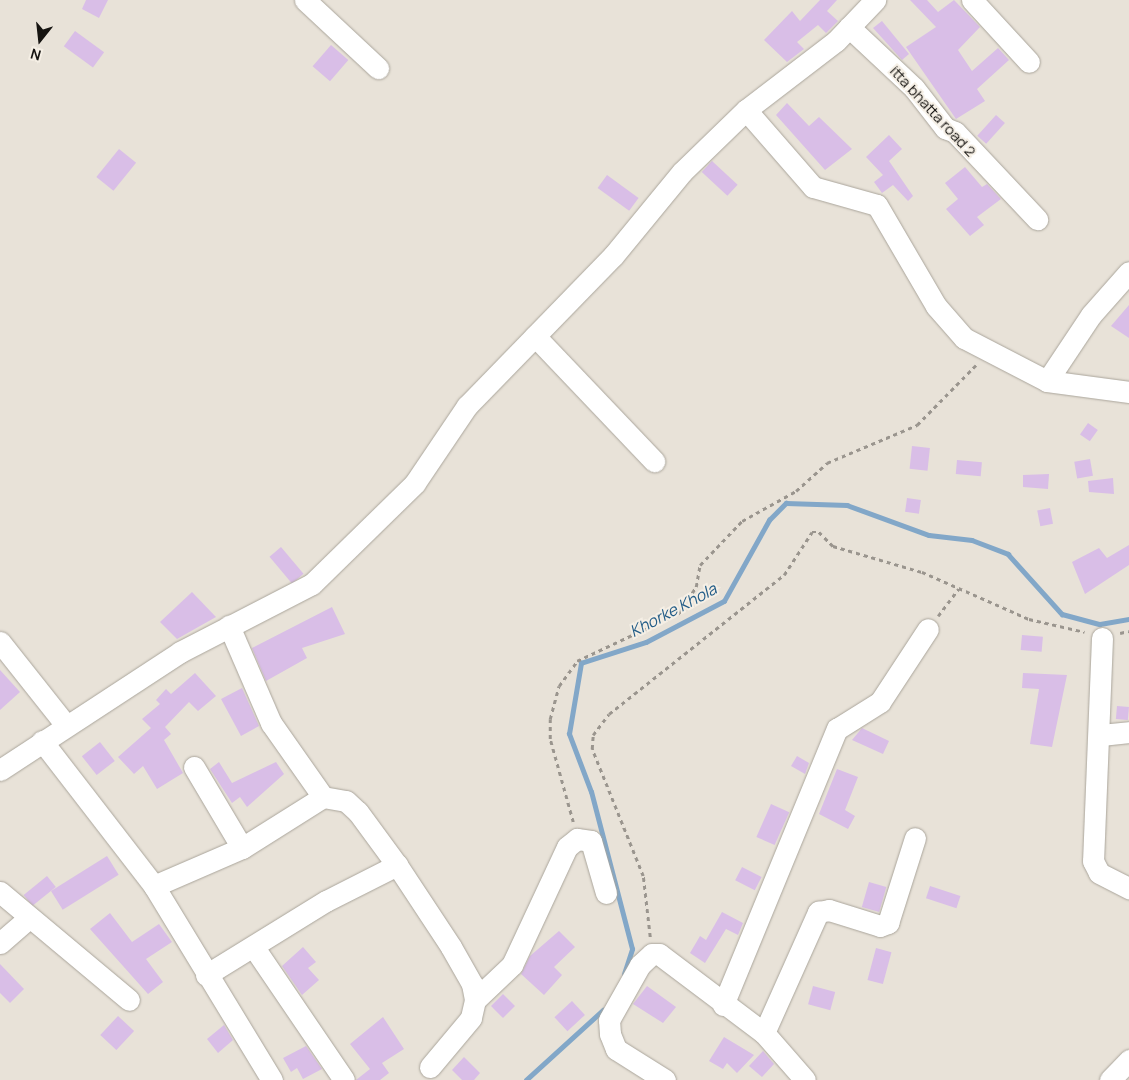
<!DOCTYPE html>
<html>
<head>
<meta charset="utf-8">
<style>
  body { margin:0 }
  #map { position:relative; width:1129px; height:1080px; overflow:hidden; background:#e8e2d8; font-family:Manrope,sans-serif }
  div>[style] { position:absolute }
  .stream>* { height:4.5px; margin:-2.25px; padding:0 2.25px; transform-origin:2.25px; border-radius:2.25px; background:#82a7c8 }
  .building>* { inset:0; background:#d9bee7; transform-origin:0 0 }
  .path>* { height:2.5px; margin-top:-1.25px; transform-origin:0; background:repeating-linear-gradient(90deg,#9a958e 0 4px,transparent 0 8px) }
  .roads { filter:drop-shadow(0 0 1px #aaa59b) drop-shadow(0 0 1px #aaa59b) }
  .minor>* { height:21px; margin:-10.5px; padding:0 10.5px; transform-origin:10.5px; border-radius:10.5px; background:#fff }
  span { translate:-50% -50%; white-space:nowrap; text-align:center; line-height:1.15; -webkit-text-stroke:4px #f5efe5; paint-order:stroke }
  .street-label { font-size:15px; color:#161411 }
  .water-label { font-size:16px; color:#225c87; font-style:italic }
  .north { position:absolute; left:15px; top:15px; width:50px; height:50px; -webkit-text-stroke:4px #f5efe5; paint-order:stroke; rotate:196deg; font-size:14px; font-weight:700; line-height:20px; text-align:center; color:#161411 }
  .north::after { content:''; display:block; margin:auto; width:18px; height:22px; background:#161411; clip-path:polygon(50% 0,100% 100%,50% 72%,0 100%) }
</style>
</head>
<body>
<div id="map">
  <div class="stream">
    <div style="left:624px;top:974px;width:26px;rotate:-72deg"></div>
    <div style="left:632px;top:949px;width:162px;rotate:-104.6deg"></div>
    <div style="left:591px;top:792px;width:62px;rotate:-110.8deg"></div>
    <div style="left:569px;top:734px;width:72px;rotate:-80.4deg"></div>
    <div style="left:581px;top:663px;width:68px;rotate:-17.9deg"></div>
    <div style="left:646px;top:642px;width:88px;rotate:-27.7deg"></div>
    <div style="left:724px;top:601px;width:93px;rotate:-60.9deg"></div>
    <div style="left:769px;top:520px;width:24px;rotate:-45deg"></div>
    <div style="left:786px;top:503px;width:61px;rotate:1.9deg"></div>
    <div style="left:847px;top:505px;width:87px;rotate:20.1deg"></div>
    <div style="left:929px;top:535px;width:43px;rotate:6.6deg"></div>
    <div style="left:972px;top:540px;width:39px;rotate:21deg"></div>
    <div style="left:1008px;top:554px;width:81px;rotate:48deg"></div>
    <div style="left:1062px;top:614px;width:39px;rotate:15deg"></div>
    <div style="left:1100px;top:624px;width:29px;rotate:-10deg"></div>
    <div style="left:526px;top:1080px;width:104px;rotate:-42.3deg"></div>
  </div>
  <div class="building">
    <div style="clip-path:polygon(86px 0,108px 0,99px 18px,82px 9px)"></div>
    <div style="clip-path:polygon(820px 0,837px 0,827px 11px,838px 21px,826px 33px,818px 25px,797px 42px,804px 49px,787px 62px,764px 40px,792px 11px,800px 21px)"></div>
    <div style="clip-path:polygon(910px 0,927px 0,938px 12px,954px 0,980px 27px,958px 50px,972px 71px,998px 48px,1009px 60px,977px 89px,985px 101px,956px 119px,906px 47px,936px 27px)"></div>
    <div style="clip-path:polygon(882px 21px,909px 54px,902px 60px,873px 28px)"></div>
    <div style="left:75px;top:31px;width:36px;height:19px;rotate:36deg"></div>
    <div style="left:331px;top:45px;width:23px;height:28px;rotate:41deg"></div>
    <div style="clip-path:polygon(787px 103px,809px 126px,819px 117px,852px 149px,825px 170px,776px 115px)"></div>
    <div style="left:996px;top:115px;width:12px;height:28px;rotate:42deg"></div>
    <div style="clip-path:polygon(889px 135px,902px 149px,889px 161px,913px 196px,908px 201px,893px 185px,882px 193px,874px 182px,883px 175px,866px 157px)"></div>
    <div style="left:119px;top:149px;width:22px;height:36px;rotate:39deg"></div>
    <div style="left:712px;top:161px;width:35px;height:15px;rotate:43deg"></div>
    <div style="clip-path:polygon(965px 167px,982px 187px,987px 184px,1001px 199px,977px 217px,984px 225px,970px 236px,946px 209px,958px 199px,945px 183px)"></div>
    <div style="left:607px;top:175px;width:39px;height:16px;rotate:36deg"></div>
    <div style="clip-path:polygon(1129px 305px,1129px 338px,1111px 326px)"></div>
    <div style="left:1088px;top:423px;width:12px;height:14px;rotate:35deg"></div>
    <div style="left:912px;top:446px;width:18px;height:23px;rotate:6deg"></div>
    <div style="left:1090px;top:459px;width:17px;height:16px;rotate:80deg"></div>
    <div style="left:957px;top:460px;width:25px;height:14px;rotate:5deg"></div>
    <div style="clip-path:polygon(1049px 474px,1048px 489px,1023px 487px,1023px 475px)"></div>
    <div style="clip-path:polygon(1113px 478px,1114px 494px,1089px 492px,1088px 481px)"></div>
    <div style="left:907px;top:498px;width:14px;height:14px;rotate:8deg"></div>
    <div style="left:1050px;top:508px;width:16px;height:13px;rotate:79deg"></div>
    <div style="clip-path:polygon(1129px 545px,1129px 565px,1085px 594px,1072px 562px,1099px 548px,1107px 558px)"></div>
    <div style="left:281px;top:547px;width:35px;height:15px;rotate:50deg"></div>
    <div style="clip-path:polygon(192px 592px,216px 617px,177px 639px,160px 622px)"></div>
    <div style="clip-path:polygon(332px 607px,345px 634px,302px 648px,307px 658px,266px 681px,252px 648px)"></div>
    <div style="left:1022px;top:635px;width:21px;height:15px;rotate:5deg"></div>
    <div style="clip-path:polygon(0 670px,20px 692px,0 710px)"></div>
    <div style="clip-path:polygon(195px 673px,216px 696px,198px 711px,189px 702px,165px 727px,171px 734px,164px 740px,183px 773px,157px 789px,143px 766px,134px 774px,118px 757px,151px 728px,142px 719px,160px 704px,156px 700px,166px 689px,171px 694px)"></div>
    <div style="clip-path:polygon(1023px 673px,1067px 675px,1052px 747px,1030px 744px,1039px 689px,1022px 688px)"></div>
    <div style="clip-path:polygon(242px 688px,259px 726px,241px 736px,221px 699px)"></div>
    <div style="left:1117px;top:706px;width:12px;height:13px;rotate:5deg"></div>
    <div style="clip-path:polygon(862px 728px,889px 741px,883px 754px,852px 740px)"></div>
    <div style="left:100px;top:742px;width:24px;height:23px;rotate:52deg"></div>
    <div style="clip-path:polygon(797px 756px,809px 763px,805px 774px,791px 766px)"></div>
    <div style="clip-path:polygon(219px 762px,232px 783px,276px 762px,284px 774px,247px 807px,240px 797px,232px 803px,210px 769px)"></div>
    <div style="clip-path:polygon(837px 769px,858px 777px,845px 810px,855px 816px,848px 829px,819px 814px)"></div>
    <div style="left:771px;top:804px;width:20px;height:36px;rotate:24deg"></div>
    <div style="left:107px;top:856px;width:22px;height:66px;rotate:58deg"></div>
    <div style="left:742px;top:867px;width:22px;height:15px;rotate:27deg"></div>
    <div style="left:47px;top:876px;width:14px;height:30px;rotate:51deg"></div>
    <div style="left:869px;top:882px;width:18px;height:26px;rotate:16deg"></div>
    <div style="left:930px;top:886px;width:32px;height:13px;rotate:18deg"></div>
    <div style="clip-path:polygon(722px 912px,743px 923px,738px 935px,726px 929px,705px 963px,690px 953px,700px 936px,706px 940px)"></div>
    <div style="clip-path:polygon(110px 913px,132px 942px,159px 924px,172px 942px,146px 959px,163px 982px,148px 994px,90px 929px)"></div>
    <div style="clip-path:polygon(559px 931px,575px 947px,554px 967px,562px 975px,544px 995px,521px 974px,530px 956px)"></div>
    <div style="clip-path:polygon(303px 947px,316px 962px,308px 968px,319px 980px,302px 995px,282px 966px)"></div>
    <div style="left:876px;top:948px;width:16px;height:33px;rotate:15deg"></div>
    <div style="clip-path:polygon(0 964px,24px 989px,10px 1003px,0 993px)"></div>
    <div style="clip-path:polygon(647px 986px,676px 1007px,663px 1023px,633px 1004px)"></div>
    <div style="left:813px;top:986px;width:23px;height:19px;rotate:15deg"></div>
    <div style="left:503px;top:994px;width:17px;height:17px;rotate:45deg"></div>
    <div style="left:572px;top:1001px;width:19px;height:24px;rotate:47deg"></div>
    <div style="left:118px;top:1016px;width:22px;height:26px;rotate:43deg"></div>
    <div style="clip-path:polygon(383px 1017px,404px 1049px,382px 1063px,389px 1073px,380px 1080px,356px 1080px,370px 1069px,350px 1044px)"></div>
    <div style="clip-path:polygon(224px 1025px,233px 1040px,218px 1053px,207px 1039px)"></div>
    <div style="clip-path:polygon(724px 1037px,754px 1055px,737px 1073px,727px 1063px,723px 1069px,709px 1061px)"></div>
    <div style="clip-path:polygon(306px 1046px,322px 1069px,303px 1079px,297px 1068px,291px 1072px,283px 1058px)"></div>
    <div style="clip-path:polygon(763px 1051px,774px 1064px,762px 1077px,749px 1066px)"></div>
    <div style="clip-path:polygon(464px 1057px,480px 1073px,474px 1080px,462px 1080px,452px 1070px)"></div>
  </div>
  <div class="path">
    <div style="left:938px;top:616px;width:34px;rotate:-53deg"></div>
    <div style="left:1120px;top:633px;width:9px;rotate:-13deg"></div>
    <div style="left:573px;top:822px;width:86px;rotate:-105.5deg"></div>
    <div style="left:550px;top:739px;width:20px;rotate:-90deg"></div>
    <div style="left:550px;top:719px;width:34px;rotate:-75deg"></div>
    <div style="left:559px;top:686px;width:31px;rotate:-54deg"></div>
    <div style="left:577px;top:661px;width:113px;rotate:-25.2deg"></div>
    <div style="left:679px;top:613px;width:31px;rotate:-57deg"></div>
    <div style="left:696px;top:587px;width:22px;rotate:-80deg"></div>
    <div style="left:700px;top:565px;width:61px;rotate:-46.3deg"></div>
    <div style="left:742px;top:521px;width:62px;rotate:-29.1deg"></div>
    <div style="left:796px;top:491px;width:42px;rotate:-42.1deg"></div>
    <div style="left:827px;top:463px;width:98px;rotate:-22.9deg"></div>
    <div style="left:917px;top:425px;width:84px;rotate:-45.5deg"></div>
    <div style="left:650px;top:937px;width:61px;rotate:-96.5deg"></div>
    <div style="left:643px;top:876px;width:137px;rotate:-111.9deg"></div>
    <div style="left:592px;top:749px;width:14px;rotate:-86deg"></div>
    <div style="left:593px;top:735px;width:26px;rotate:-53deg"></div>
    <div style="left:609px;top:714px;width:223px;rotate:-38.5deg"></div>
    <div style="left:784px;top:575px;width:51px;rotate:-56.9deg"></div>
    <div style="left:812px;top:532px;width:7px"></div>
    <div style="left:819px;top:532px;width:20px;rotate:45deg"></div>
    <div style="left:833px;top:546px;width:93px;rotate:16.3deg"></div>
    <div style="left:922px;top:572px;width:117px;rotate:23.7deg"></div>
    <div style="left:1029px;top:619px;width:57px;rotate:13.1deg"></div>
  </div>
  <div class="roads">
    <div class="minor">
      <div style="left:305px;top:0;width:100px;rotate:43deg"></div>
      <div style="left:972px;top:0;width:84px;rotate:47.4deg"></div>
      <div style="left:849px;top:27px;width:89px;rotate:43.2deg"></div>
      <div style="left:914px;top:88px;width:51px;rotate:52.2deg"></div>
      <div style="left:945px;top:128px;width:11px;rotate:22deg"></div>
      <div style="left:955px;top:132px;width:120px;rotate:46.7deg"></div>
      <div style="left:746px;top:110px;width:102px;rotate:49deg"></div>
      <div style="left:813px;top:187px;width:66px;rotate:15.7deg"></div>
      <div style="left:877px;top:205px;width:117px;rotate:59.7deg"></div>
      <div style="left:936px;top:306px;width:43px;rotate:48.8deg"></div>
      <div style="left:964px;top:338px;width:93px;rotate:27.4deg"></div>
      <div style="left:1047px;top:381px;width:83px;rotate:7.6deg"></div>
      <div style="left:535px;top:336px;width:173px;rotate:46.4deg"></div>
      <div style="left:1047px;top:381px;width:79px;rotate:-56.3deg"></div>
      <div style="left:1091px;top:315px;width:57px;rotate:-48.5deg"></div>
      <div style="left:1102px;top:638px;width:223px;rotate:92.3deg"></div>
      <div style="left:1093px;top:861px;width:13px;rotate:63deg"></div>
      <div style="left:1099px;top:873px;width:34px;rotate:27deg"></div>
      <div style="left:0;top:642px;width:105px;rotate:51.6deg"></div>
      <div style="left:1101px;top:735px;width:28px;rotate:-6deg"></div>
      <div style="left:42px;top:741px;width:183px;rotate:52.3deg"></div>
      <div style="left:154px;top:886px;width:227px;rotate:58.7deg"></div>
      <div style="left:194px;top:767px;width:94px;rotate:59.3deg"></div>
      <div style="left:0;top:770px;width:215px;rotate:-33.2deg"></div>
      <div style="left:180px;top:652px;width:148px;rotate:-27.3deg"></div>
      <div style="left:312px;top:584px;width:144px;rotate:-44.4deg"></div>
      <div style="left:415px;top:483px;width:93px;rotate:-56deg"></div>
      <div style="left:467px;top:406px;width:209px;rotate:-45.8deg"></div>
      <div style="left:613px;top:256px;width:109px;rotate:-50.6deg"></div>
      <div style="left:682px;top:172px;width:89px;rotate:-44.1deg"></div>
      <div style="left:746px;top:110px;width:113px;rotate:-37.5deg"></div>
      <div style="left:836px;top:41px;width:57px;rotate:-46.4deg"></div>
      <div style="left:323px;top:797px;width:23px;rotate:10deg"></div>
      <div style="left:346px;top:801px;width:16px;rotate:43deg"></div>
      <div style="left:358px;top:812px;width:66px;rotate:53.7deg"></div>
      <div style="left:154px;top:886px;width:96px;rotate:-23.4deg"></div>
      <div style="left:242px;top:848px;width:96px;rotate:-32.2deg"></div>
      <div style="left:323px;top:797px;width:90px;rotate:-125.1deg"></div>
      <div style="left:271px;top:723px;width:106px;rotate:-113.4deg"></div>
      <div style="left:0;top:892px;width:168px;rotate:39.9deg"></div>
      <div style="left:0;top:943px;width:38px;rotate:-41deg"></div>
      <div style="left:255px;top:949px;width:158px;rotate:55.8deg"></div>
      <div style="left:206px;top:975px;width:141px;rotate:-31.7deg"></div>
      <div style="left:326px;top:901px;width:80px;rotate:-26.9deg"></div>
      <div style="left:397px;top:865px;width:98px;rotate:56.6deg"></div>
      <div style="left:451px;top:947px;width:43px;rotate:60.4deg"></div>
      <div style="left:472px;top:984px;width:16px;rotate:79deg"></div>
      <div style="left:475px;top:1000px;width:18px;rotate:103deg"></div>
      <div style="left:471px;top:1018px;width:64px;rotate:129.9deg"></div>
      <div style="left:475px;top:1000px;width:51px;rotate:-43.4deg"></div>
      <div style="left:512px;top:965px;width:130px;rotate:-65deg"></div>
      <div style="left:567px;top:847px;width:13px;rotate:-39deg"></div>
      <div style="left:577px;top:839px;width:14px;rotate:8deg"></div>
      <div style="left:591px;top:841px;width:54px;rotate:73.9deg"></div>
      <div style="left:723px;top:1005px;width:299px;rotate:-67.6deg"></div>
      <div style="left:837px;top:729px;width:51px;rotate:-32.1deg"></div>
      <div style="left:880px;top:702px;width:87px;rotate:-56.7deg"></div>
      <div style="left:764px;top:1033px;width:133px;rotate:-65.9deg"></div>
      <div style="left:818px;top:912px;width:11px;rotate:-10deg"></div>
      <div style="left:829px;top:910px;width:53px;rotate:17.4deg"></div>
      <div style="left:880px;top:926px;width:9px;rotate:-21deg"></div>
      <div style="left:888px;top:923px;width:89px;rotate:-72.4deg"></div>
      <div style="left:665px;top:1080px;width:58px;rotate:-147.7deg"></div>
      <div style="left:616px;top:1049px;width:16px;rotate:-112deg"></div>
      <div style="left:610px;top:1034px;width:14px;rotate:-94deg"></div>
      <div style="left:609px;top:1020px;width:63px;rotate:-60.6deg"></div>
      <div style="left:640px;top:965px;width:16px;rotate:-43deg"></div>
      <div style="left:652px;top:954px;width:7px"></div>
      <div style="left:659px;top:954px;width:131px;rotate:37deg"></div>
      <div style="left:764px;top:1033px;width:62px;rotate:48.9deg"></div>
      <div style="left:1110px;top:1080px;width:28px;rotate:-46deg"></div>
    </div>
  </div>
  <div class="street-label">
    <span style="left:933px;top:111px;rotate:47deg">itta bhatta road 2</span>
  </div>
  <div class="water-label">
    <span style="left:673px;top:610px;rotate:-28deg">Khorke Khola</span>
  </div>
  <div class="north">N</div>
</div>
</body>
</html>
